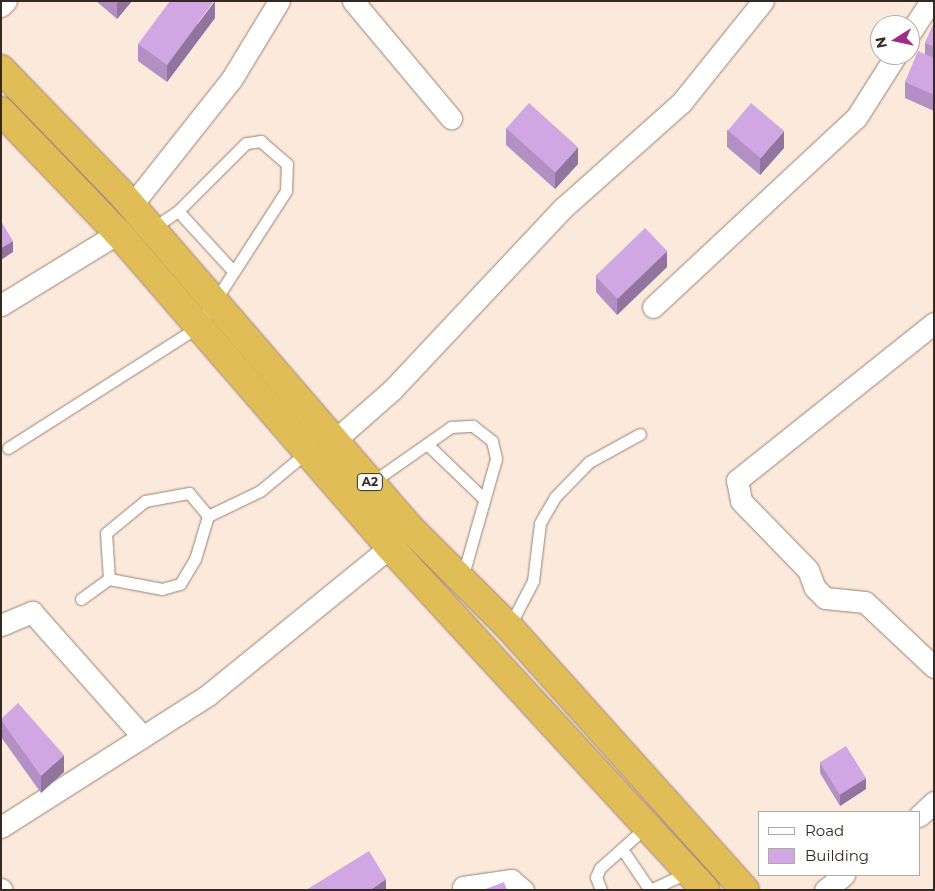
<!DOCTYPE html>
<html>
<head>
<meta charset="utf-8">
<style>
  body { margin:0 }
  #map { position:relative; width:935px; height:891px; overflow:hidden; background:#fbe9dc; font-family:Montserrat,sans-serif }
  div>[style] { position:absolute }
  .roads { filter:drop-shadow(0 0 1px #9b816d) drop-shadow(0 0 1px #9b816d) }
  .lane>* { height:11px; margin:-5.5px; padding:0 5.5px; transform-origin:5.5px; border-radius:5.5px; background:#fff }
  .street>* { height:21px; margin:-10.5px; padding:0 10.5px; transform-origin:10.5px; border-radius:10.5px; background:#fff }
  .highway>* { height:28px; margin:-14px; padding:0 14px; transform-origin:14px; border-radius:14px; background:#e1bd58 }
  .wall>* { inset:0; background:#b390c3 }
  .shaded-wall>* { inset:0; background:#92759f }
  .building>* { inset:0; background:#d0a7e3; transform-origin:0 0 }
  span { translate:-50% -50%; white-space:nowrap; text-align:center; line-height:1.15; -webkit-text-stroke:4.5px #fff; paint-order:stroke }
  .shield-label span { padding:1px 4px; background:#fff; border:1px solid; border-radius:4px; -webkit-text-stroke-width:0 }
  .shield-label { font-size:12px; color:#352a22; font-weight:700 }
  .frame { position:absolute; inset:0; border:2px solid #352a22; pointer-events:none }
  .legend { position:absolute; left:758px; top:811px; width:162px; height:65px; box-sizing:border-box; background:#fff; border:1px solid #aeaaa7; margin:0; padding:6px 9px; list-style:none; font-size:15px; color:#352a22 }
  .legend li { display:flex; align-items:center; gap:10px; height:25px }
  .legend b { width:25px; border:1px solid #aeaaa7 }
  .north { position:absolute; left:870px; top:15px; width:50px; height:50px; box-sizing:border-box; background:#fff; border:1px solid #aeaaa7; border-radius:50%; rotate:260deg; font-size:14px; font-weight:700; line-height:20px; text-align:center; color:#352a22 }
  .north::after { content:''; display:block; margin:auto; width:18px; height:22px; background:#9f2c88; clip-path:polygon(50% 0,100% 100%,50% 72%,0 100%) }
</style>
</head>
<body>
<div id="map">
  <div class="roads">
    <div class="lane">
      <div style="left:178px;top:211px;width:81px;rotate:47.5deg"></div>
      <div style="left:428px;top:445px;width:76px;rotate:43.9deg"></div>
      <div style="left:8px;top:448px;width:225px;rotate:-32.5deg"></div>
      <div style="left:198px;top:327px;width:162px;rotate:-57.1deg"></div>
      <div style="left:286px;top:191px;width:27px;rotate:-88deg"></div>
      <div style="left:287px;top:164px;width:35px;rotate:-139deg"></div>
      <div style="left:261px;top:141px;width:15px;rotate:172deg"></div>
      <div style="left:246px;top:143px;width:96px;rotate:135deg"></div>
      <div style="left:178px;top:211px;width:32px;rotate:146deg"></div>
      <div style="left:371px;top:483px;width:98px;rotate:-35deg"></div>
      <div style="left:451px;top:427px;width:22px;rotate:-3deg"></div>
      <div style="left:473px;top:426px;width:24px;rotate:38deg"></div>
      <div style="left:492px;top:441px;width:18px;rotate:77deg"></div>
      <div style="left:496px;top:459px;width:124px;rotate:105.9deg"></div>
      <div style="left:109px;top:579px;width:46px;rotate:-93.7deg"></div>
      <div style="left:106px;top:533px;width:50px;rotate:-39.4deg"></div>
      <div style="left:145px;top:501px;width:45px;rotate:-10.3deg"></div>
      <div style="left:189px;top:493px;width:30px;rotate:50deg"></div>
      <div style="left:81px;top:599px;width:34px;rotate:-36deg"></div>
      <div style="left:109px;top:579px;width:54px;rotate:10.7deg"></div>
      <div style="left:162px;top:589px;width:19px;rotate:-16deg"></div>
      <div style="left:180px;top:584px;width:29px;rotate:-59deg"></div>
      <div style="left:195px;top:559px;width:45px;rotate:-73.2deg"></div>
      <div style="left:208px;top:516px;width:58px;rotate:-25.7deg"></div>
      <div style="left:260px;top:491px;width:61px;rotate:-39.7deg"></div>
      <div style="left:509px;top:627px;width:52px;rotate:-62.4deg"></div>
      <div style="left:533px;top:581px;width:58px;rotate:-83.1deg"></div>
      <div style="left:540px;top:523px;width:30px;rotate:-60deg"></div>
      <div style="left:555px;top:497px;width:49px;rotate:-45.8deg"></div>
      <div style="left:589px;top:462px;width:58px;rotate:-28.8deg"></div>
      <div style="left:622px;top:849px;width:50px;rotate:55.7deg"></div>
      <div style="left:601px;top:890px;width:14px;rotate:-111deg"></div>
      <div style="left:596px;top:877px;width:10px;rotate:-66deg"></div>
      <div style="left:600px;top:868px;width:63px;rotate:-41.8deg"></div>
      <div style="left:650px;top:890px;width:41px;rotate:-24.7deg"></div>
    </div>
    <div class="street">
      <div style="left:353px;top:1px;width:153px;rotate:50.1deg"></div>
      <div style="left:1px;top:6px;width:7px;rotate:-45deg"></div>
      <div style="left:910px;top:33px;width:38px;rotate:-57deg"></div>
      <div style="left:131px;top:206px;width:161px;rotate:-51.6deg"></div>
      <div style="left:231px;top:80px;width:92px;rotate:-58.7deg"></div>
      <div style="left:1px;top:305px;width:137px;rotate:-31.6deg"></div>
      <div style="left:653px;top:307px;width:277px;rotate:-43deg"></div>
      <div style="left:856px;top:118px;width:75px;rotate:-57.6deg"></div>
      <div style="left:934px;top:323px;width:252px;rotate:141.4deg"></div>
      <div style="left:737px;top:480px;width:21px;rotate:79deg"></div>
      <div style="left:741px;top:501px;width:96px;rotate:45.8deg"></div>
      <div style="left:808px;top:570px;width:19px;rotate:69deg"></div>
      <div style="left:815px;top:588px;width:14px;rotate:45deg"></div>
      <div style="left:825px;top:598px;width:40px;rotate:5.7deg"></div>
      <div style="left:865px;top:602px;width:95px;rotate:43.3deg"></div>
      <div style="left:334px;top:441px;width:79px;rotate:-41.4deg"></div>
      <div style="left:393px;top:389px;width:248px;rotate:-46.8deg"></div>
      <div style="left:563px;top:208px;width:158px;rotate:-41.7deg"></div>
      <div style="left:681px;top:103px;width:131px;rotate:-51.2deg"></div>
      <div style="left:1px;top:625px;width:34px;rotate:-23deg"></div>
      <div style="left:32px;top:612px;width:167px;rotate:48.4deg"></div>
      <div style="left:919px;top:816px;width:21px;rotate:-43deg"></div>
      <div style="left:1px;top:827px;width:246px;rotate:-32.5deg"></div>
      <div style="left:208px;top:695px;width:235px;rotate:-39.1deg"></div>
      <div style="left:463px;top:887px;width:49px;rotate:-8.3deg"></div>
      <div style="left:511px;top:880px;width:16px;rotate:40deg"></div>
      <div style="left:1px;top:889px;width:1px;rotate:45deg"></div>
      <div style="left:825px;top:890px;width:24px;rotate:-38deg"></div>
    </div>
    <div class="highway">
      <div style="left:1px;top:69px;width:170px;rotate:46deg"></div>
      <div style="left:119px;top:191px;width:442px;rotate:49.2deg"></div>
      <div style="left:408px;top:526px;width:143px;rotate:45deg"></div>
      <div style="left:509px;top:627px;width:353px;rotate:48.1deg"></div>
      <div style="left:1px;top:111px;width:169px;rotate:46.2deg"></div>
      <div style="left:118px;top:233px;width:415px;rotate:49.1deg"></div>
      <div style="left:390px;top:547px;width:466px;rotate:47.4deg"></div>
    </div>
  </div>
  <div class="wall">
    <div style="clip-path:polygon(96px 1px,132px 1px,117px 19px)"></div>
    <div style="clip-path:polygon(215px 18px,167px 82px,138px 61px,138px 44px)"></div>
    <div style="clip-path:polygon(934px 23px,934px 111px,905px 98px,905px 82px,925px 54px,925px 43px)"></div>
    <div style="clip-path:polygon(506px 128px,578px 164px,555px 189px,506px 145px)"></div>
    <div style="clip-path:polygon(727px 130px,784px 148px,760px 175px,727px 147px)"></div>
    <div style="clip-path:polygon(667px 267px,617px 315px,596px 292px,596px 276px)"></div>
    <div style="clip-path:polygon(1px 719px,64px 772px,41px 793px,1px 737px)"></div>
    <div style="clip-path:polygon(820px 762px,866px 789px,840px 806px,820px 773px)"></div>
  </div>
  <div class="shaded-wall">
    <div style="clip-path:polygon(118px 1px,132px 1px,117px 19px,117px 3px)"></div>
    <div style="clip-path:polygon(215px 1px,215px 18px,167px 82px,167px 65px)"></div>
    <div style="clip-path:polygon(784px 131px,784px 148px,760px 175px,760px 159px)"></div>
    <div style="clip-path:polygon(578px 147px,578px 164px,555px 189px,555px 173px)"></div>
    <div style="clip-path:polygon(13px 241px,13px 252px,1px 260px,1px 248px)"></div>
    <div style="clip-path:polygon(667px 251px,667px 267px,617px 315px,617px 298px)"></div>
    <div style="clip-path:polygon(64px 755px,64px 772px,41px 793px,41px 776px)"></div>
    <div style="clip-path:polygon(866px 778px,866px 789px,840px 806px,840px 794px)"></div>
    <div style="clip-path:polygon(386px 879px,386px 890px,370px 890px)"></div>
  </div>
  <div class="building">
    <div style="clip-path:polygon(170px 1px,214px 1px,167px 65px,138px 44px)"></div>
    <div style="clip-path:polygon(934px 23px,934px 47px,925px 43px)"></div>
    <div style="clip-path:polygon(918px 51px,934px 58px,934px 95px,905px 82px)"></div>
    <div style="left:529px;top:103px;width:66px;height:34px;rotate:42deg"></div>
    <div style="left:751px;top:103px;width:43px;height:36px;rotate:40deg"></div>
    <div style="clip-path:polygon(1px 221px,13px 241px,1px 248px)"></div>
    <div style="left:645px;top:228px;width:32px;height:69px;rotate:46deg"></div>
    <div style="clip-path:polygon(18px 703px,64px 755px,41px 776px,1px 720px,1px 719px)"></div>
    <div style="left:846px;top:746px;width:38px;height:31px;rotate:58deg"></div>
    <div style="clip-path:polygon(369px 851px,386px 879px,370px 890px,306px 890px)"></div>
    <div style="clip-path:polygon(504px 882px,507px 890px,483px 890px)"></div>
  </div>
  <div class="shield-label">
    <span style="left:370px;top:482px">A2</span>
  </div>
  <div class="frame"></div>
  <ul class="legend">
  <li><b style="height:6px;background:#fff"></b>Road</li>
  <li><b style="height:14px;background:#d0a7e3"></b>Building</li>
  </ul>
  <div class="north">N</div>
</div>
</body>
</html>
